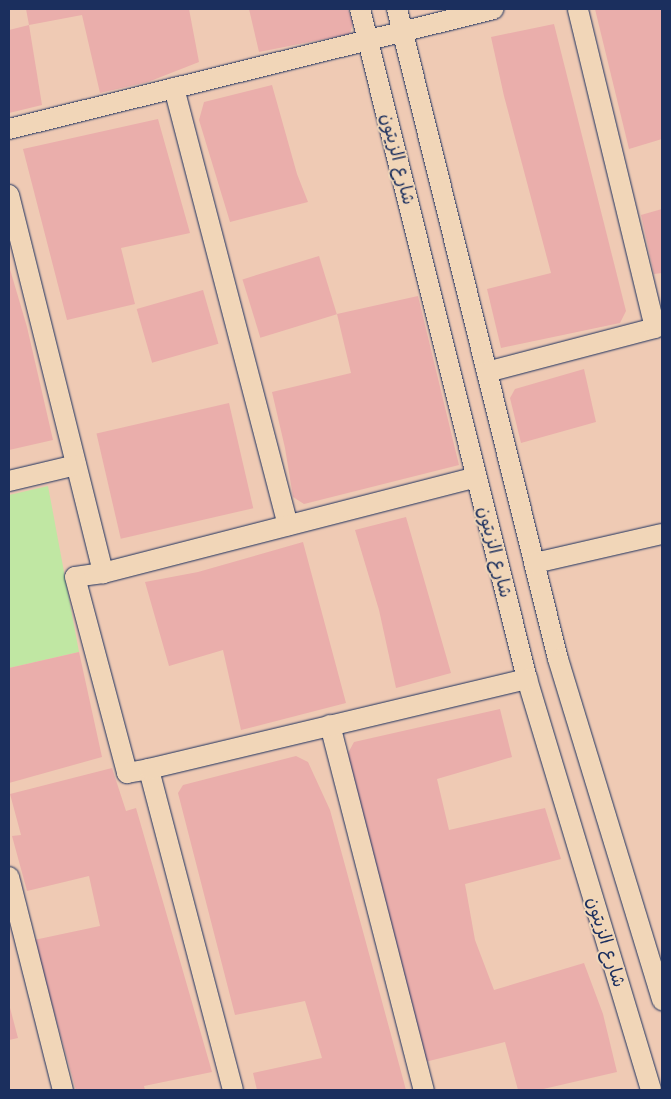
<!DOCTYPE html>
<html>
<head>
<meta charset="utf-8">
<style>
  body { margin:0 }
  #map { position:relative; width:671px; height:1099px; overflow:hidden; background:#efcab4; font-family:"Shantell Sans","Playpen Sans Arabic",sans-serif }
  div>[style] { position:absolute }
  .green>* { inset:0; background:#c0e7a3 }
  .building>* { inset:0; background:#eaaeab; transform-origin:0 0 }
  .roads { filter:drop-shadow(0 0 1px #1b2f5e) drop-shadow(0 0 1px #1b2f5e) }
  .street>* { height:20px; margin:-10px; padding:0 10px; transform-origin:10px; border-radius:10px; background:#f1d6b8 }
  span { translate:-50% -50%; white-space:nowrap; text-align:center; line-height:1.15; -webkit-text-stroke:4px #f1d6b8; paint-order:stroke }
  .street-label { font-size:18px; color:#1b2f5e }
  .frame { position:absolute; inset:0; border:10px solid #1b2f5e; pointer-events:none }
</style>
</head>
<body>
<div id="map">
  <div class="green">
    <div style="clip-path:polygon(48px 486px,79px 652px,9px 668px,9px 495px)"></div>
  </div>
  <div class="building">
    <div style="clip-path:polygon(26px 9px,189px 9px,199px 62px,148px 82px,100px 93px,82px 15px,29px 25px)"></div>
    <div style="clip-path:polygon(249px 9px,348px 9px,353px 23px,350px 34px,259px 52px)"></div>
    <div style="clip-path:polygon(595px 9px,662px 9px,662px 139px,629px 149px)"></div>
    <div style="clip-path:polygon(554px 24px,626px 311px,620px 323px,501px 348px,487px 289px,551px 273px,504px 96px,491px 37px)"></div>
    <div style="clip-path:polygon(29px 25px,42px 105px,9px 113px,9px 30px)"></div>
    <div style="clip-path:polygon(272px 85px,297px 174px,308px 202px,230px 222px,199px 120px,204px 102px)"></div>
    <div style="clip-path:polygon(158px 119px,190px 233px,121px 248px,135px 304px,67px 320px,23px 149px)"></div>
    <div style="clip-path:polygon(662px 209px,662px 273px,654px 274px,641px 215px)"></div>
    <div style="left:319px;top:256px;width:61px;height:80px;rotate:73deg"></div>
    <div style="clip-path:polygon(9px 266px,27px 327px,53px 440px,9px 450px)"></div>
    <div style="left:203px;top:290px;width:56px;height:69px;rotate:74deg"></div>
    <div style="clip-path:polygon(418px 296px,459px 465px,304px 504px,293px 497px,285px 448px,272px 392px,351px 373px,337px 314px)"></div>
    <div style="clip-path:polygon(584px 369px,596px 422px,521px 443px,510px 398px,515px 389px)"></div>
    <div style="left:229px;top:403px;width:108px;height:136px;rotate:77deg"></div>
    <div style="clip-path:polygon(406px 517px,451px 673px,396px 688px,379px 610px,355px 530px)"></div>
    <div style="clip-path:polygon(303px 542px,346px 703px,241px 730px,223px 650px,169px 666px,145px 582px,198px 572px)"></div>
    <div style="clip-path:polygon(79px 652px,102px 757px,9px 783px,9px 668px)"></div>
    <div style="clip-path:polygon(500px 709px,512px 757px,437px 779px,449px 830px,545px 808px,561px 859px,465px 884px,475px 940px,494px 990px,584px 963px,603px 1014px,617px 1072px,539px 1090px,518px 1090px,505px 1042px,421px 1063px,346px 757px,354px 742px)"></div>
    <div style="clip-path:polygon(296px 756px,308px 762px,330px 810px,406px 1090px,257px 1090px,253px 1073px,322px 1058px,305px 1001px,235px 1015px,178px 793px,183px 785px)"></div>
    <div style="clip-path:polygon(112px 768px,126px 811px,136px 808px,212px 1072px,144px 1086px,145px 1090px,76px 1090px,34px 940px,100px 926px,89px 876px,27px 891px,12px 836px,21px 835px,10px 794px)"></div>
    <div style="clip-path:polygon(9px 1004px,18px 1038px,9px 1040px)"></div>
  </div>
  <div class="roads">
    <div class="street">
      <div style="left:360px;top:9px;width:690px;rotate:76deg"></div>
      <div style="left:527px;top:679px;width:429px;rotate:73.2deg"></div>
      <div style="left:397px;top:9px;width:670px;rotate:76.09deg"></div>
      <div style="left:558px;top:659px;width:357px;rotate:73deg"></div>
      <div style="left:174px;top:88px;width:452px;rotate:75.4deg"></div>
      <div style="left:9px;top:129px;width:499px;rotate:-13.9deg"></div>
      <div style="left:9px;top:195px;width:390px;rotate:76deg"></div>
      <div style="left:103px;top:573px;width:385px;rotate:-14.4deg"></div>
      <div style="left:487px;top:372px;width:174px;rotate:-14.7deg"></div>
      <div style="left:655px;top:328px;width:328px;rotate:-103.6deg"></div>
      <div style="left:9px;top:481px;width:69px;rotate:-13.4deg"></div>
      <div style="left:535px;top:563px;width:130px;rotate:-12.9deg"></div>
      <div style="left:103px;top:573px;width:28px;rotate:172deg"></div>
      <div style="left:75px;top:577px;width:203px;rotate:75.1deg"></div>
      <div style="left:127px;top:773px;width:22px;rotate:-10deg"></div>
      <div style="left:330px;top:725px;width:377px;rotate:75.6deg"></div>
      <div style="left:9px;top:877px;width:220px;rotate:75.8deg"></div>
      <div style="left:233px;top:1090px;width:332px;rotate:-104.7deg"></div>
      <div style="left:149px;top:769px;width:389px;rotate:-13.4deg"></div>
    </div>
  </div>
  <div class="street-label">
    <span style="left:398px;top:159px;rotate:76deg">شارع الزيتون</span>
    <span style="left:495px;top:552px;rotate:76deg">شارع الزيتون</span>
    <span style="left:606px;top:942px;rotate:73deg">شارع الزيتون</span>
  </div>
  <div class="frame"></div>
</div>
</body>
</html>
